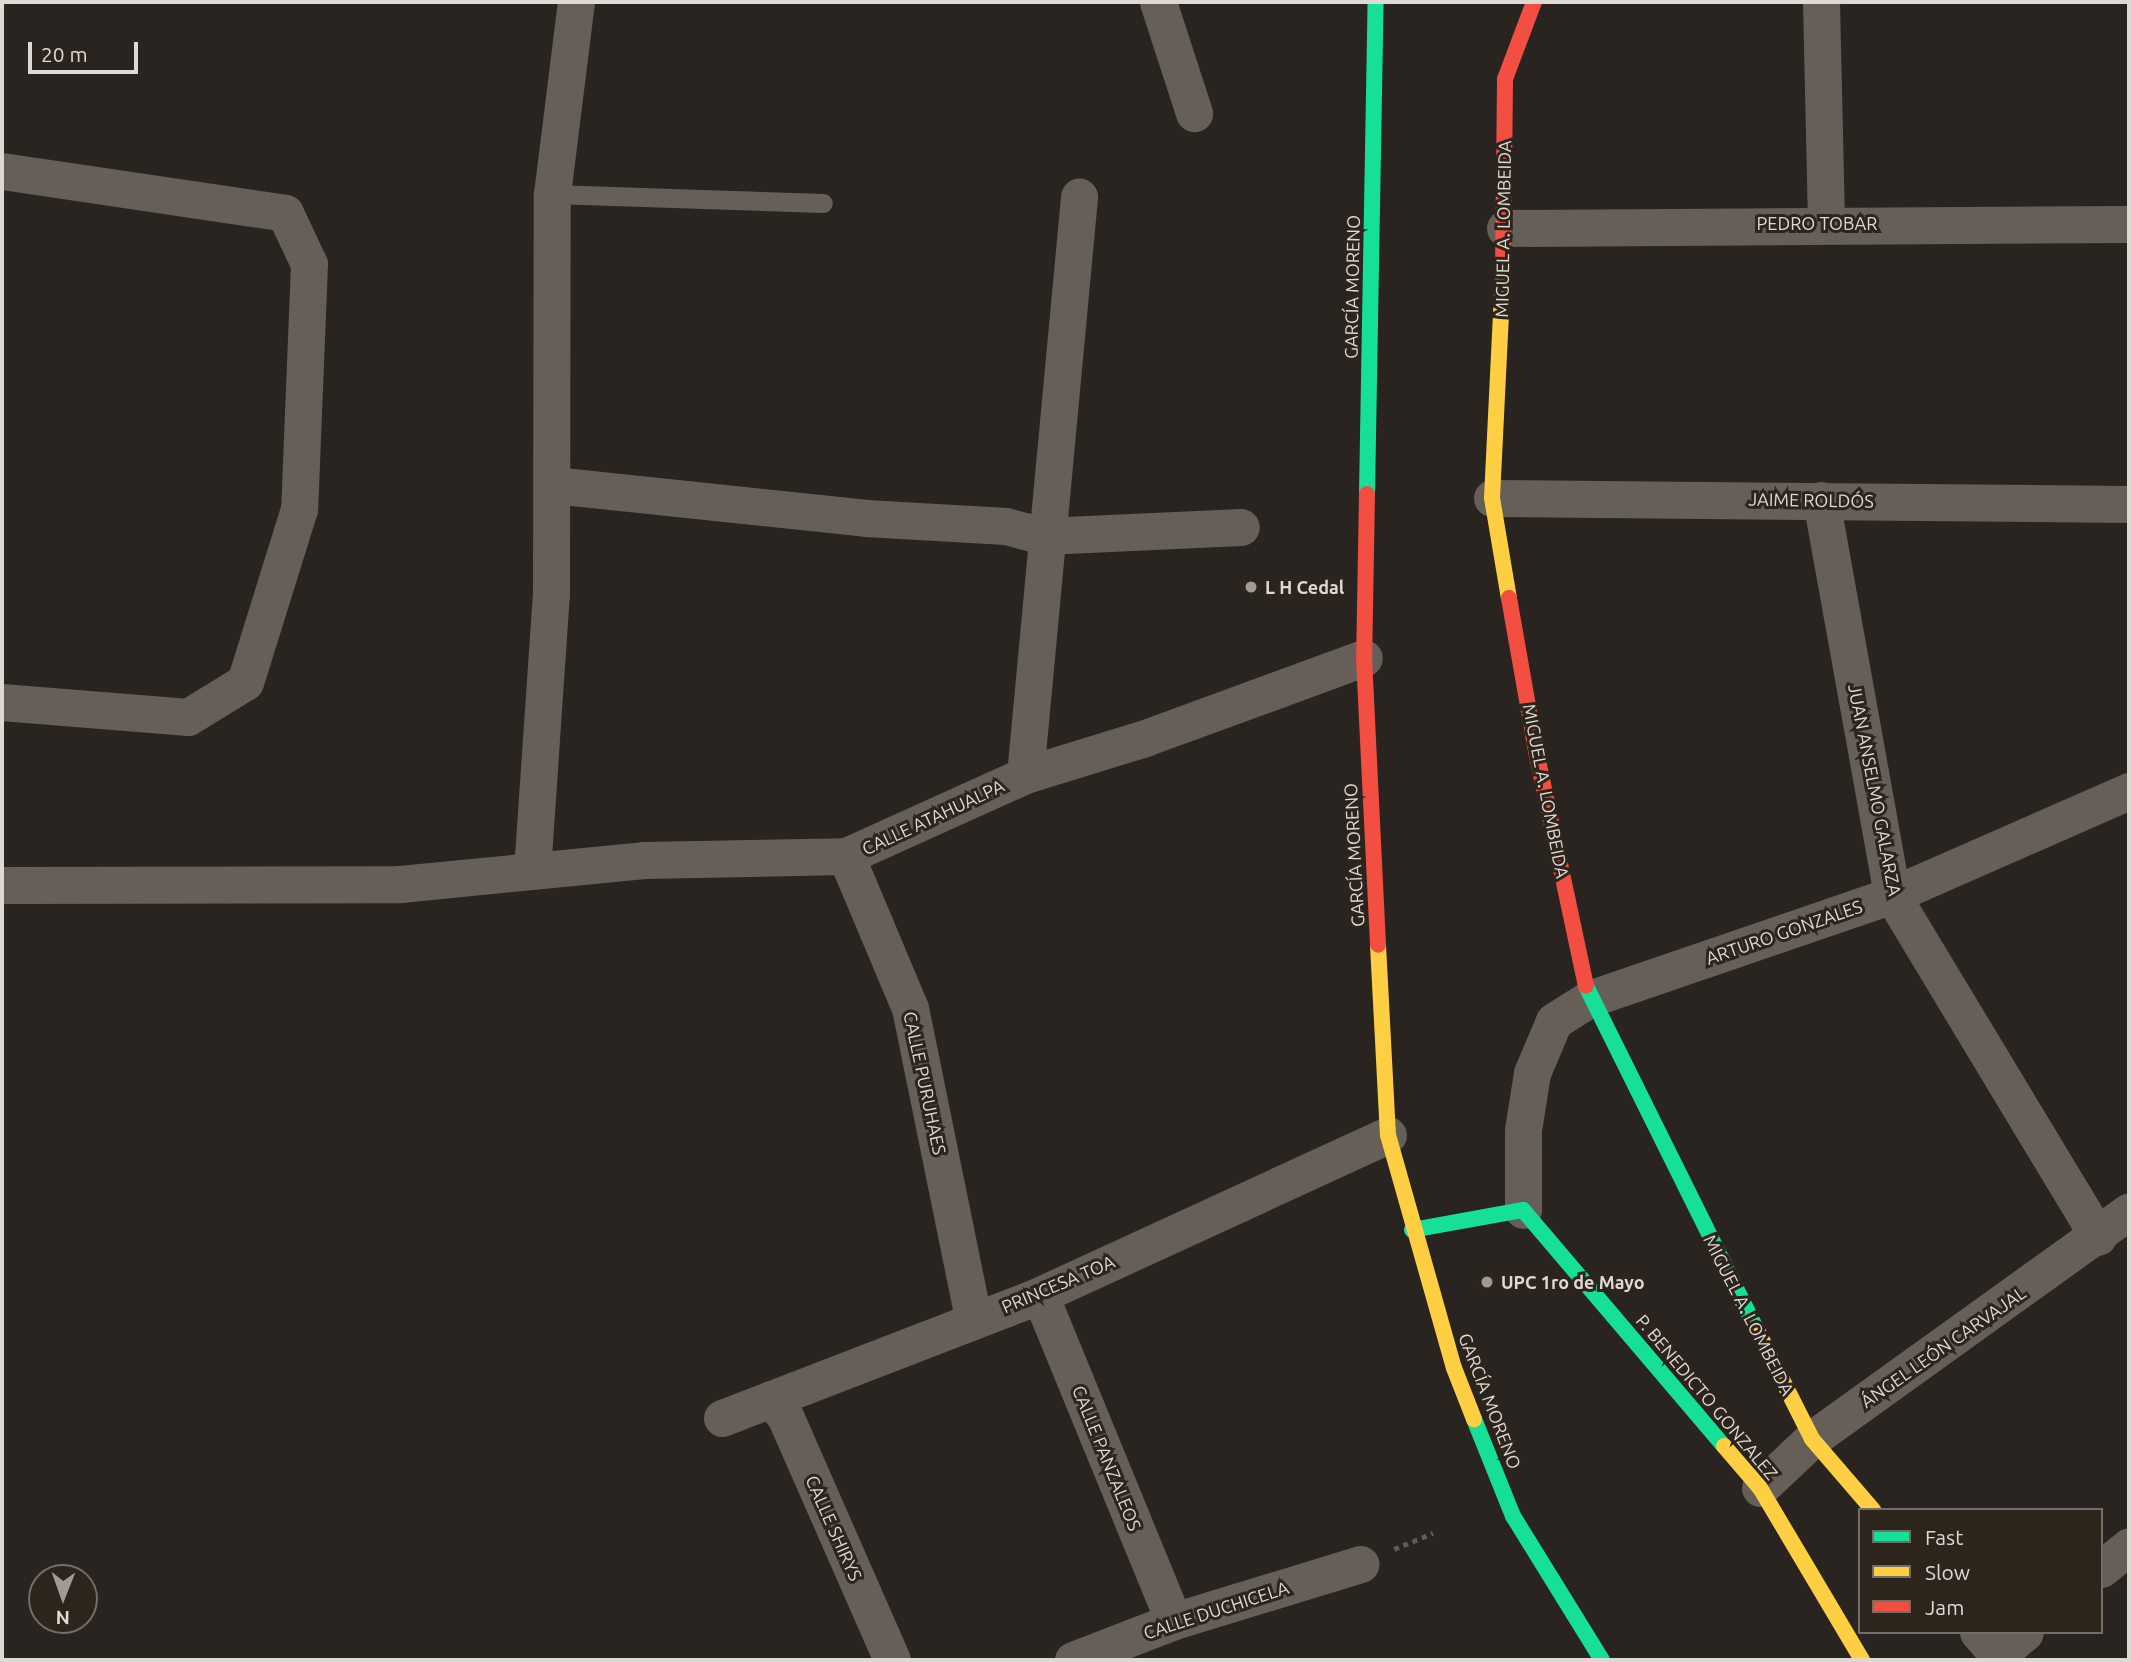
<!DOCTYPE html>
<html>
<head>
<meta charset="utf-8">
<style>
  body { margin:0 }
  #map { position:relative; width:2131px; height:1662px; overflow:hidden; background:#292420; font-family:Ubuntu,sans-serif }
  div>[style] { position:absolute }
  .path>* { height:4.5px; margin-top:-2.25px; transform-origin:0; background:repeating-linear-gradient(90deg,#605b56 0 5px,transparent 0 10px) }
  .lane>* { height:19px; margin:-9.5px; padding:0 9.5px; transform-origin:9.5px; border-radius:9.5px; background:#655f58 }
  .street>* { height:37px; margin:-18.5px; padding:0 18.5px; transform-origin:18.5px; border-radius:18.5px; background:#655f58 }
  .fast>* { height:16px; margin:-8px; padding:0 8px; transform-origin:8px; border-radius:8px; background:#16e098 }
  .slow>* { height:16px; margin:-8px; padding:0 8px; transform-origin:8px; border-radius:8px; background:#ffcf43 }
  .jam>* { height:16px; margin:-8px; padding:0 8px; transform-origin:8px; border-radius:8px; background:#f24e42 }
  .dots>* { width:19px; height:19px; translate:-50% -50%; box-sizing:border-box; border:4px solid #2d241c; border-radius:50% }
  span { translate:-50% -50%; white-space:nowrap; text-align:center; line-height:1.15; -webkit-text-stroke:6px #2d241c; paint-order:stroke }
  .street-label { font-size:18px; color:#dfd9d4 }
  .poi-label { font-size:18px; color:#dfd9d4; font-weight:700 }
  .left { translate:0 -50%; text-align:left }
  .frame { position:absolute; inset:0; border:4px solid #dfd9d4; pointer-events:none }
  .legend { position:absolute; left:1858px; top:1508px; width:245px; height:126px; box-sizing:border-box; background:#2d241c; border:2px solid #746c66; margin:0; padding:9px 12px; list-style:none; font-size:21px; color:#dfd9d4 }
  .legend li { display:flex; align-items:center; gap:14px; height:35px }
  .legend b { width:35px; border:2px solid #746c66 }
  .north { position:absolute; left:28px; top:1564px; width:70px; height:70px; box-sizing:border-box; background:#2d241c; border:2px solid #746c66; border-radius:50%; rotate:181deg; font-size:19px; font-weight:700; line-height:28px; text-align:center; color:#dfd9d4 }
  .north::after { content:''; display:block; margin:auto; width:24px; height:32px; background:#9f9a95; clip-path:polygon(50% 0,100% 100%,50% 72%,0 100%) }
  .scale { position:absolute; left:28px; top:42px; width:110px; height:32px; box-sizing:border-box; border:4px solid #dfd9d4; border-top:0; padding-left:9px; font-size:21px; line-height:24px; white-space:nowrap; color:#dfd9d4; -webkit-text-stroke:5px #2d241c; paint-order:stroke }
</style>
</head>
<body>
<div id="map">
  <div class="path">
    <div style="left:1394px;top:1549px;width:42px;rotate:-22.3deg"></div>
  </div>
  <div class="lane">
    <div style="left:552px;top:194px;width:271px;rotate:1.9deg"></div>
  </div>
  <div class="street">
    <div style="left:1158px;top:2px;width:117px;rotate:72deg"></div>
    <div style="left:1821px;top:2px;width:221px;rotate:88.7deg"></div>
    <div style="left:2px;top:171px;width:286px;rotate:8.4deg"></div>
    <div style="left:285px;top:213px;width:56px;rotate:64.8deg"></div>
    <div style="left:309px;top:264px;width:245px;rotate:92.3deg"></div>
    <div style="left:299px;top:509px;width:181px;rotate:107.3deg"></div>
    <div style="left:245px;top:682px;width:67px;rotate:148.4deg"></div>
    <div style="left:188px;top:717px;width:187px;rotate:-175.4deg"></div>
    <div style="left:1505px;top:228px;width:624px;rotate:-0.37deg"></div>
    <div style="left:553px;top:485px;width:315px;rotate:6deg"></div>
    <div style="left:866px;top:518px;width:140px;rotate:3.3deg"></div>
    <div style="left:1006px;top:526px;width:39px;rotate:15deg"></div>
    <div style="left:1044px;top:536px;width:197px;rotate:-2.6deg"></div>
    <div style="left:1492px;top:498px;width:637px;rotate:0.54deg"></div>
    <div style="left:1821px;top:500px;width:401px;rotate:79.8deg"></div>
    <div style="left:1892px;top:895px;width:399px;rotate:58.9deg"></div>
    <div style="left:1025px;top:775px;width:581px;rotate:-84.66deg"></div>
    <div style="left:846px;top:856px;width:165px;rotate:67.2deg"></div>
    <div style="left:910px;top:1008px;width:317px;rotate:78.5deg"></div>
    <div style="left:532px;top:871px;width:277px;rotate:-86.1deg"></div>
    <div style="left:551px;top:595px;width:401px;rotate:-89.9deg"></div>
    <div style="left:552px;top:194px;width:193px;rotate:-82.9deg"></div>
    <div style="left:2px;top:885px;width:398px;rotate:-0.1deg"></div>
    <div style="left:400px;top:884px;width:245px;rotate:-5.6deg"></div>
    <div style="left:644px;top:860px;width:202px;rotate:-1.1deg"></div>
    <div style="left:846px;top:856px;width:196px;rotate:-24.3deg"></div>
    <div style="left:1025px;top:775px;width:126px;rotate:-17.1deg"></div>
    <div style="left:1145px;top:738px;width:233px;rotate:-20.1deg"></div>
    <div style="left:1523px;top:1210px;width:80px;rotate:-90deg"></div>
    <div style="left:1523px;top:1130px;width:58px;rotate:-81deg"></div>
    <div style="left:1532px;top:1073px;width:56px;rotate:-67.1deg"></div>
    <div style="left:1554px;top:1021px;width:41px;rotate:-32.2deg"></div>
    <div style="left:1589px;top:999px;width:320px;rotate:-18.9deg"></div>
    <div style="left:1892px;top:895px;width:259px;rotate:-23.7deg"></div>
    <div style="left:1040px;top:1295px;width:352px;rotate:67.7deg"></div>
    <div style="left:771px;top:1399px;width:22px;rotate:51deg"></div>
    <div style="left:785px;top:1416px;width:266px;rotate:66.3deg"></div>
    <div style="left:722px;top:1418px;width:341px;rotate:-21.1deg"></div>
    <div style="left:1040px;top:1295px;width:383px;rotate:-24.7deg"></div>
    <div style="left:1760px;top:1488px;width:71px;rotate:-43.3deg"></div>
    <div style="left:1812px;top:1439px;width:390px;rotate:-35.7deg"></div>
    <div style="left:2101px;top:1569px;width:36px;rotate:-39deg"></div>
    <div style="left:1978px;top:1632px;width:37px;rotate:49deg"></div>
    <div style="left:1998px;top:1655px;width:35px;rotate:-40deg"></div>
    <div style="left:1073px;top:1660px;width:108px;rotate:-21.1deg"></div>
    <div style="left:1174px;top:1621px;width:195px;rotate:-17deg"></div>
  </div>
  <div class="fast">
    <div style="left:1367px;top:494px;width:492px;rotate:-89deg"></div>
    <div style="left:1586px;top:986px;width:382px;rotate:63.6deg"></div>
    <div style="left:1412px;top:1230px;width:113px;rotate:-10.2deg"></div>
    <div style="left:1523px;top:1210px;width:310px;rotate:49.6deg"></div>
    <div style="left:1474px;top:1419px;width:105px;rotate:68.1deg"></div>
    <div style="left:1513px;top:1516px;width:169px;rotate:58.3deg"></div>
  </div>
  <div class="slow">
    <div style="left:1503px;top:273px;width:225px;rotate:92.8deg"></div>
    <div style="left:1492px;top:498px;width:101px;rotate:80.4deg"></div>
    <div style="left:1378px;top:945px;width:190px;rotate:87deg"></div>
    <div style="left:1388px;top:1135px;width:242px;rotate:74.2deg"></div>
    <div style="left:1454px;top:1368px;width:55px;rotate:68.6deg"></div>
    <div style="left:1756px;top:1328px;width:124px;rotate:63.2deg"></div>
    <div style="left:1812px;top:1439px;width:94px;rotate:49.3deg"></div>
    <div style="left:1724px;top:1446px;width:55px;rotate:49.4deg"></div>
    <div style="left:1760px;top:1488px;width:200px;rotate:59.3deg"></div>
  </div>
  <div class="jam">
    <div style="left:1503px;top:273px;width:194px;rotate:-89.4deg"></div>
    <div style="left:1505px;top:79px;width:82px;rotate:-69.4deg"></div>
    <div style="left:1367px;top:494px;width:164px;rotate:91deg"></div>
    <div style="left:1364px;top:658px;width:287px;rotate:87.2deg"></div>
    <div style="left:1509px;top:598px;width:155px;rotate:80deg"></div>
    <div style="left:1536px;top:751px;width:240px;rotate:78deg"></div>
  </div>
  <div class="dots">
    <div style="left:1251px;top:587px;background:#9f9a95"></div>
    <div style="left:1487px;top:1282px;background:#9f9a95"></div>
  </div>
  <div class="street-label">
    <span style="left:1817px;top:223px">PEDRO TOBAR</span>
    <span style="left:1503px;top:229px;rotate:-89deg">MIGUEL A. LOMBEIDA</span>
    <span style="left:1352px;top:287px;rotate:-89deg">GARCÍA MORENO</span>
    <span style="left:1811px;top:500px;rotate:1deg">JAIME ROLDÓS</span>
    <span style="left:1875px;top:790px;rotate:79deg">JUAN ANSELMO GALARZA</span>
    <span style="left:1546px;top:791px;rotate:79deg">MIGUEL A. LOMBEIDA</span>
    <span style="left:933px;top:817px;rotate:-25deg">CALLE ATAHUALPA</span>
    <span style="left:1354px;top:855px;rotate:-93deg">GARCÍA MORENO</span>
    <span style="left:1784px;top:932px;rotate:-19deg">ARTURO GONZALES</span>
    <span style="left:925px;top:1083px;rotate:78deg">CALLE PURUHAES</span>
    <span style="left:1058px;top:1284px;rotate:-23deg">PRINCESA TOA</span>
    <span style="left:1749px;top:1315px;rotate:63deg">MIGUEL A. LOMBEIDA</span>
    <span style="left:1943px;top:1347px;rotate:-35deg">ÁNGEL LEÓN CARVAJAL</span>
    <span style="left:1707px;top:1397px;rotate:50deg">P. BENEDICTO GONZALEZ</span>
    <span style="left:1490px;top:1401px;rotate:69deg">GARCÍA MORENO</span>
    <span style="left:1107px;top:1458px;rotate:68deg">CALLE PANZALEOS</span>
    <span style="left:834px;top:1528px;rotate:66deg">CALLE SHIRYS</span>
    <span style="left:1216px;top:1610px;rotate:-18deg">CALLE DUCHICELA</span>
  </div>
  <div class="poi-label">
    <span class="left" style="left:1265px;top:587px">L H Cedal</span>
    <span class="left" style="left:1501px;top:1282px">UPC 1ro de Mayo</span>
  </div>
  <div class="frame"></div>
  <ul class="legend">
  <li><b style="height:9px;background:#16e098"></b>Fast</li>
  <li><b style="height:9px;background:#ffcf43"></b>Slow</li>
  <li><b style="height:9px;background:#f24e42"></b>Jam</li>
  </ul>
  <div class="north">N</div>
  <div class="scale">20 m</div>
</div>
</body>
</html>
